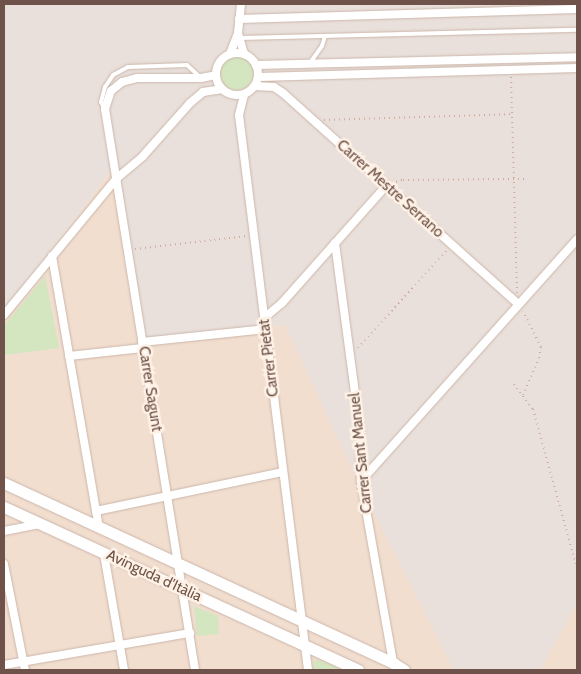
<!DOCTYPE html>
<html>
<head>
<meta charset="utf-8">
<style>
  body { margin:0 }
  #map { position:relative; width:581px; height:674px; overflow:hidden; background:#faede0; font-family:Cabin,sans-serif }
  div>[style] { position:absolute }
  .residential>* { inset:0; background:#f1decf }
  .industrial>* { inset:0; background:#e9e0db }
  .green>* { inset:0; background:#d4e6c0 }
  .round { border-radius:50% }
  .path>* { height:2px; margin-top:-1px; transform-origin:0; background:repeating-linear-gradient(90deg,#d2ab9d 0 1px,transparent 0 5px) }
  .roads { filter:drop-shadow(0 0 1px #ccb6aa) drop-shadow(0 0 1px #ccb6aa) }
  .lane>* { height:4px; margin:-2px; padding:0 2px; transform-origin:2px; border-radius:2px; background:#fff }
  .street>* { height:8px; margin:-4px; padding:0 4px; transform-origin:4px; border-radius:4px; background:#fff }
  .street>.ring { margin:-4px; padding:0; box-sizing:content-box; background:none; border:8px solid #fff; border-radius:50% }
  .secondary>* { height:11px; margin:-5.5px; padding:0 5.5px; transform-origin:5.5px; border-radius:5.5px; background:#fff }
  span { translate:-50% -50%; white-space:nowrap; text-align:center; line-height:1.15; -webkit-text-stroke:5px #fef1e5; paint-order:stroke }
  .street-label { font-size:15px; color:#6f5249 }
  .frame { position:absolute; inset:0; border:5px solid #6f5249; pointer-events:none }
</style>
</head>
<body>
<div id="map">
  <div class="residential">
    <div style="clip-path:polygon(114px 167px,147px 341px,285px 325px,454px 670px,4px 670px,4px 312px)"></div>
    <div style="clip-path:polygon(577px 603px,577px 670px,540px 670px)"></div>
  </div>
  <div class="industrial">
    <div style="clip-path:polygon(4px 4px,577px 4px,577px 603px,540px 670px,454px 670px,356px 478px,285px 325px,147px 341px,114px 167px,4px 312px)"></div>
  </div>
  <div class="green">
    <div class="round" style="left:219px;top:56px;width:34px;height:34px"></div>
    <div style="clip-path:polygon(45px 276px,59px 348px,4px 355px,4px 326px)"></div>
    <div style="clip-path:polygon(194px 606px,218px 616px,219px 634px,197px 636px)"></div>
    <div style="clip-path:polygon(319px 660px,332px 665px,342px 670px,313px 670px,314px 661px)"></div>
  </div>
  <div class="path">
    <div style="left:511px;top:77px;width:216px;rotate:88.4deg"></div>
    <div style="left:324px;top:120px;width:188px;rotate:-1.8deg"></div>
    <div style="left:396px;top:182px;width:7px;rotate:-16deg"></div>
    <div style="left:403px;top:180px;width:125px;rotate:-0.5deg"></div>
    <div style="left:135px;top:249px;width:113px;rotate:-6.6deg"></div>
    <div style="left:358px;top:348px;width:132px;rotate:-47.8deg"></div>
    <div style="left:514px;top:384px;width:31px;rotate:53deg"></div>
    <div style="left:533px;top:409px;width:166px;rotate:74.6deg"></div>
    <div style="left:523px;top:395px;width:40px;rotate:-66.6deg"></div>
    <div style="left:539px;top:358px;width:11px;rotate:-80deg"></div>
    <div style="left:541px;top:347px;width:40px;rotate:-116.6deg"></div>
  </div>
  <div class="roads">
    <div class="lane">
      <div style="left:240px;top:38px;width:337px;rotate:-1.4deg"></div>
      <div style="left:310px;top:63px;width:21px;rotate:-55deg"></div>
      <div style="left:322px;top:46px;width:10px;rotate:-73deg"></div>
      <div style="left:105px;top:109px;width:8px;rotate:-120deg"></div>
      <div style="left:101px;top:102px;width:16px;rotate:-75deg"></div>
      <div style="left:105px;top:87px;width:14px;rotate:-56deg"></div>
      <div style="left:113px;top:75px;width:17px;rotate:-28deg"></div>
      <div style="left:128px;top:67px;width:59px;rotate:-1.9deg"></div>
      <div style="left:187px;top:65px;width:16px;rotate:43deg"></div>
    </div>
    <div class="street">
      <div style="left:239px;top:19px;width:338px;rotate:-1.7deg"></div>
      <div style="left:238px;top:33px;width:22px;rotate:74deg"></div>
      <div class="ring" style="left:216px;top:53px;width:34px;height:34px"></div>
      <div style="left:230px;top:54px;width:22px;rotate:-69deg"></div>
      <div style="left:238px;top:33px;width:29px;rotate:-84deg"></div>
      <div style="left:256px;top:65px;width:321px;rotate:-1.4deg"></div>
      <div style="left:259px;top:77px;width:318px;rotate:-1.6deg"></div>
      <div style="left:255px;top:86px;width:19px;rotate:3deg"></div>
      <div style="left:274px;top:87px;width:11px;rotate:34deg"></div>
      <div style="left:283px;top:93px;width:316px;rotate:41.9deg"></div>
      <div style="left:244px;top:95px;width:21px;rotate:104deg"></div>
      <div style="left:239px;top:115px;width:559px;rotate:82.91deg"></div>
      <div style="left:335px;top:243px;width:190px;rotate:82.4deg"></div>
      <div style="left:360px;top:431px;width:50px;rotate:88.9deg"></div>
      <div style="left:361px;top:481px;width:185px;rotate:80deg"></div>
      <div style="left:52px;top:256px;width:275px;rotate:80.2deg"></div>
      <div style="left:4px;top:315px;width:176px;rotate:-50.5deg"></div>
      <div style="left:116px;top:179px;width:35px;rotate:-40deg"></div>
      <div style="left:143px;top:156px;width:71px;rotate:-48.4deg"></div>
      <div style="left:190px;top:103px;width:17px;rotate:-40deg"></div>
      <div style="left:203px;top:92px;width:18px;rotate:-9deg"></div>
      <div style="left:264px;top:318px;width:23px;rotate:-40deg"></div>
      <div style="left:282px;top:303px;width:157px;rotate:-48.4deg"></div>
      <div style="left:142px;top:342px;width:125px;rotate:-6deg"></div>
      <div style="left:69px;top:356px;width:74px;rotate:-6.2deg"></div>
      <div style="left:361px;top:481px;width:324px;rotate:-48.2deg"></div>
      <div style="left:96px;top:511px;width:190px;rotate:-11.8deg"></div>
      <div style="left:4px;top:531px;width:36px;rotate:-11deg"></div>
      <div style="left:104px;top:554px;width:118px;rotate:80.2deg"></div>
      <div style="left:4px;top:564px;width:108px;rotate:78.8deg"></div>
      <div style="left:4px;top:665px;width:189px;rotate:-9.8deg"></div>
      <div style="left:195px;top:670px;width:568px;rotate:-99.11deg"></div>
      <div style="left:105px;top:109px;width:19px;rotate:-72deg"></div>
      <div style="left:111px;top:91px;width:14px;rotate:-39deg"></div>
      <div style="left:122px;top:82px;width:16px;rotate:-15deg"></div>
      <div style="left:137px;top:78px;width:64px"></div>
      <div style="left:201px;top:78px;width:15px;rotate:-11deg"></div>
    </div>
    <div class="secondary">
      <div style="left:4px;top:483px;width:429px;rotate:24.8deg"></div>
      <div style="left:393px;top:663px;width:13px;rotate:32deg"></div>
      <div style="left:4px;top:507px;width:390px;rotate:24.7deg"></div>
    </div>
  </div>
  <div class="street-label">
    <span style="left:390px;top:189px;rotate:42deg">Carrer Mestre Serrano</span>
    <span style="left:269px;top:358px;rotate:-97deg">Carrer Pietat</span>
    <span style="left:150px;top:389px;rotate:81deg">Carrer Sagunt</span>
    <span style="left:361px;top:453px;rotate:-96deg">Carrer Sant Manuel</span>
    <span style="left:154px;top:576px;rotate:25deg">Avinguda d'Itàlia</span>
  </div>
  <div class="frame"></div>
</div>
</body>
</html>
